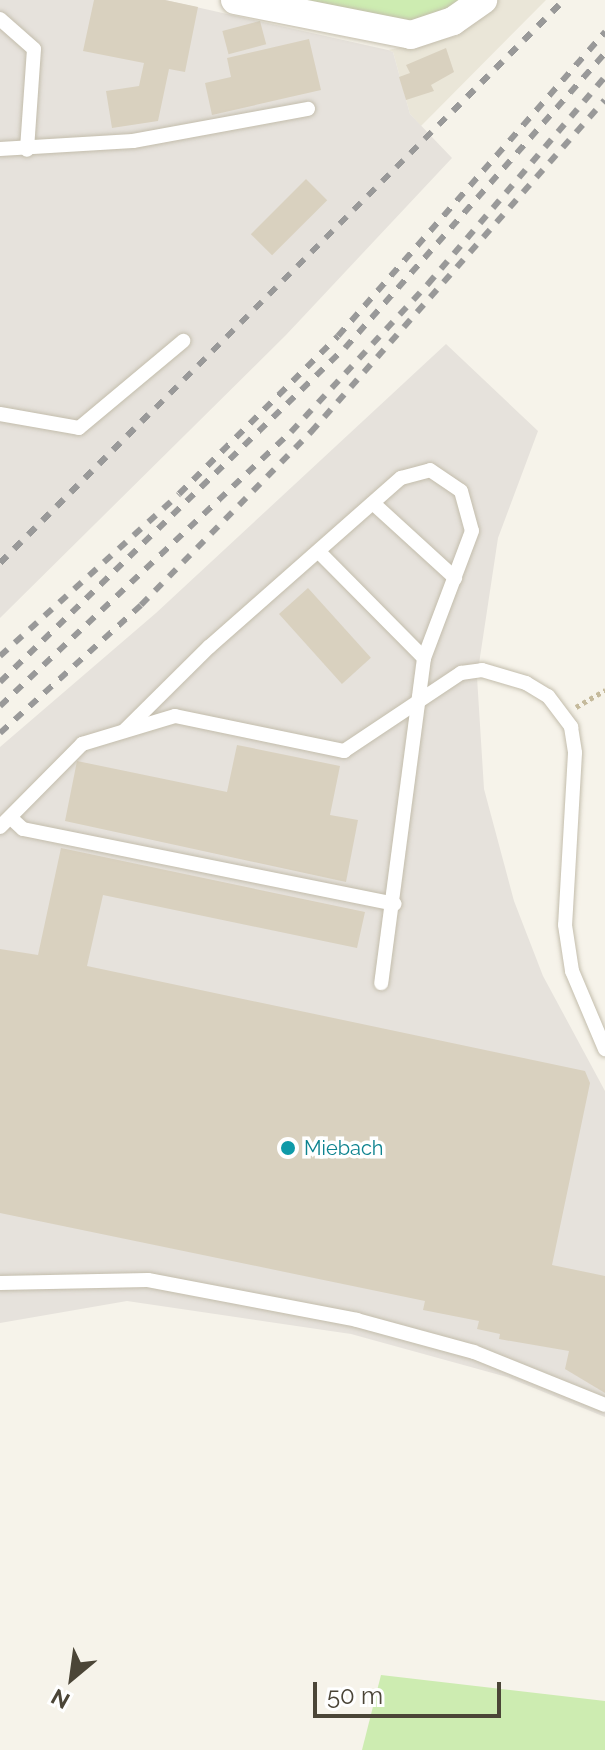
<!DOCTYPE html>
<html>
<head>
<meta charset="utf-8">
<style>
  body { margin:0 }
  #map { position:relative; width:605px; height:1750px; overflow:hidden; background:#f6f3ea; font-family:Raleway,sans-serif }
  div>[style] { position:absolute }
  .residential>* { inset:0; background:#eae6d8 }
  .industrial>* { inset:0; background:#e6e2dc }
  .green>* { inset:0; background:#cdecb1 }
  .building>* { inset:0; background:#d9d1bf; transform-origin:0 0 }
  .path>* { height:5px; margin-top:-2.5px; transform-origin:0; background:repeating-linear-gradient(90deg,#c5ba9c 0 4px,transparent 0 8px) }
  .roads { filter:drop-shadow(0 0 2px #c3bdac) drop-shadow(0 0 2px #c3bdac) }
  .service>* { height:14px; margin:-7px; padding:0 7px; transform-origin:7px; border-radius:7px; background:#fff }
  .minor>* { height:28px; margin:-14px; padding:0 14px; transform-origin:14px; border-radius:14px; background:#fff }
  .rail>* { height:6px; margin-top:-3px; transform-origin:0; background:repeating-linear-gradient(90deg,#999 0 10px,transparent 0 20px) }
  .dots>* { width:22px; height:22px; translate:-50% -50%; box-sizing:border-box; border:4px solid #fff; border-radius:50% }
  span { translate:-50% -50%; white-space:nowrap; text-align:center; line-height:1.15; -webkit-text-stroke:7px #fff; paint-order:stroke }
  .culture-label { font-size:20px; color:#0d838f }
  .left { translate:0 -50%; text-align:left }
  .north { position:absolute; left:32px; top:1638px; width:80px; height:80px; -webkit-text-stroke:6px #fff; paint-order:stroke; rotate:209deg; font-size:22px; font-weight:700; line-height:32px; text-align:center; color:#4b4537 }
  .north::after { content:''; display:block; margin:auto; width:28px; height:36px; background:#4b4537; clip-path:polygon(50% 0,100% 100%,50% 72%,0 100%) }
  .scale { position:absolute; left:313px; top:1682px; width:188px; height:36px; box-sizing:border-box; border:4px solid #4b4537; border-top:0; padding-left:10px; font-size:24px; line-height:28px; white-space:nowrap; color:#4b4537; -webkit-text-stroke:6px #fff; paint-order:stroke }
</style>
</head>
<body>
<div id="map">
  <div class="residential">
    <div style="clip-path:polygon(490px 0,546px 0,421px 126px,410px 114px,393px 52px,388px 50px,457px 36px)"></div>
  </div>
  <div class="industrial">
    <div style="clip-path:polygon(0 0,165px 0,388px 50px,393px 52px,410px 114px,452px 158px,286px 335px,0 618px)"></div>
    <div style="clip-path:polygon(446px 344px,538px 431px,498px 538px,477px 677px,484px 789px,514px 901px,543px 976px,605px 1091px,605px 1417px,507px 1377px,351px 1334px,127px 1301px,0 1323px,0 747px,156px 613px)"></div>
  </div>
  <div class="green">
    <div style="clip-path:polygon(262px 0,478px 0,411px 29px)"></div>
    <div style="clip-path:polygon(381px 1675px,605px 1701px,605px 1750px,362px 1750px)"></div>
  </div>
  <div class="building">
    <div style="clip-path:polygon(94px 0,165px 0,198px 7px,185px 72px,169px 69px,158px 121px,112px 128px,106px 91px,139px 86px,144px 63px,83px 51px)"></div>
    <div style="left:260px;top:21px;width:24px;height:39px;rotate:75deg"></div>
    <div style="clip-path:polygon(309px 39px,321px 90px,212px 115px,205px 83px,231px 77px,227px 58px)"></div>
    <div style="clip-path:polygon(446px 48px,454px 72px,431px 85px,434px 91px,406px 100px,399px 77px,410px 73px,406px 65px)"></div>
    <div style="left:306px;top:179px;width:30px;height:78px;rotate:45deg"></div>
    <div style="left:308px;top:588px;width:94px;height:39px;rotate:48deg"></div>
    <div style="clip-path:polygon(237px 745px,340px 766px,330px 815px,358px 820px,346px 882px,65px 821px,77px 761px,227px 792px)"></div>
    <div style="clip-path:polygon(61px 848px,365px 912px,357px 948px,103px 895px,87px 966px,585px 1071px,590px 1083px,552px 1265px,605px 1276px,605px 1393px,565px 1369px,569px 1351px,499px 1339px,500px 1334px,477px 1329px,479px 1321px,423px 1310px,425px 1301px,0 1213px,0 949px,38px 955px)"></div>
  </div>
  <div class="path">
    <div style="left:576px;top:707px;width:34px;rotate:-30deg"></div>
  </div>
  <div class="roads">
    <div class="service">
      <div style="left:0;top:19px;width:45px;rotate:41.4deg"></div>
      <div style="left:34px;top:49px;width:101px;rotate:94deg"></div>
      <div style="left:0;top:149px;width:133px;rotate:-3.4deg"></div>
      <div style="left:133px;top:141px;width:178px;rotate:-10.4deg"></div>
      <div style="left:0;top:414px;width:80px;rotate:10deg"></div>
      <div style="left:79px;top:428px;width:136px;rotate:-39.9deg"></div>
      <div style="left:374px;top:504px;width:110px;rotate:42.4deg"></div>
      <div style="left:320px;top:553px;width:148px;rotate:45.3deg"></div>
      <div style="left:125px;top:730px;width:118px;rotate:-44.7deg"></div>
      <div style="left:209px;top:647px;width:256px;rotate:-41.4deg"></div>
      <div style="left:401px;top:478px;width:30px;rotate:-15deg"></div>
      <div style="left:430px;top:470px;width:37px;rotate:34deg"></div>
      <div style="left:461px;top:491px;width:41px;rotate:74.6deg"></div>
      <div style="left:472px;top:531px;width:136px;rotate:110.7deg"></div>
      <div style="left:424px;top:658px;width:328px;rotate:97.5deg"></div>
      <div style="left:11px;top:818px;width:16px;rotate:43deg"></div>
      <div style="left:23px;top:829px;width:379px;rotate:11.4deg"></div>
      <div style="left:0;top:827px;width:117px;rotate:-45.3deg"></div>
      <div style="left:82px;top:744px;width:97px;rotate:-16.8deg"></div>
      <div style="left:175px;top:716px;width:173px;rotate:11.7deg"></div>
      <div style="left:344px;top:751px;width:141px;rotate:-33.7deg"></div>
      <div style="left:461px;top:673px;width:21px;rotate:-8deg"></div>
      <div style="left:482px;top:670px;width:46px;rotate:16.5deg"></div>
      <div style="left:526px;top:683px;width:26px;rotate:31deg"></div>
      <div style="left:548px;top:696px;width:39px;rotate:53deg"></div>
      <div style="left:571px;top:727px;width:26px;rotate:81deg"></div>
      <div style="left:575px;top:753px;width:172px;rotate:93.3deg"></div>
      <div style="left:565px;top:925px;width:47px;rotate:81.3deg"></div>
      <div style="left:572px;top:971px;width:85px;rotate:67.1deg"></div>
      <div style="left:0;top:1283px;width:148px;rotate:-1.2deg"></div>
      <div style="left:148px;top:1280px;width:213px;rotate:10.8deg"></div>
      <div style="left:357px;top:1320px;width:121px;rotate:15.3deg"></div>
      <div style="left:474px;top:1352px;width:141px;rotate:22deg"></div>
    </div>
    <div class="minor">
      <div style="left:235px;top:0;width:179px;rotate:11.2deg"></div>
      <div style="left:411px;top:35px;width:44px;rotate:-18.4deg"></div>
      <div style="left:453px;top:21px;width:37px;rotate:-35deg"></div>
    </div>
  </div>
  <div class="rail">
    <div style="left:0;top:563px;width:797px;rotate:-44.95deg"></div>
    <div style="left:0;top:656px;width:241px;rotate:-42.1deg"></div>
    <div style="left:179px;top:494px;width:224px;rotate:-44.8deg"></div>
    <div style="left:338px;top:336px;width:405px;rotate:-48.7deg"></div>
    <div style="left:0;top:682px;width:480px;rotate:-44.1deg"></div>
    <div style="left:345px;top:348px;width:393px;rotate:-48.6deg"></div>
    <div style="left:0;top:706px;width:400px;rotate:-43.3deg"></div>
    <div style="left:291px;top:432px;width:202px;rotate:-47.2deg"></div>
    <div style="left:428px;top:284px;width:272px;rotate:-49.5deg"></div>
    <div style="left:0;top:733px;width:190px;rotate:-42.2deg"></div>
    <div style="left:141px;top:605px;width:243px;rotate:-45.5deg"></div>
    <div style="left:311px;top:432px;width:443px;rotate:-48.5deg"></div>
  </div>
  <div class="dots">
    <div style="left:288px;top:1148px;background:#0f9aa8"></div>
  </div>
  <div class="culture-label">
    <span class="left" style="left:304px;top:1148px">Miebach</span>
  </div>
  <div class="north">N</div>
  <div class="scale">50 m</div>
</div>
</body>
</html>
